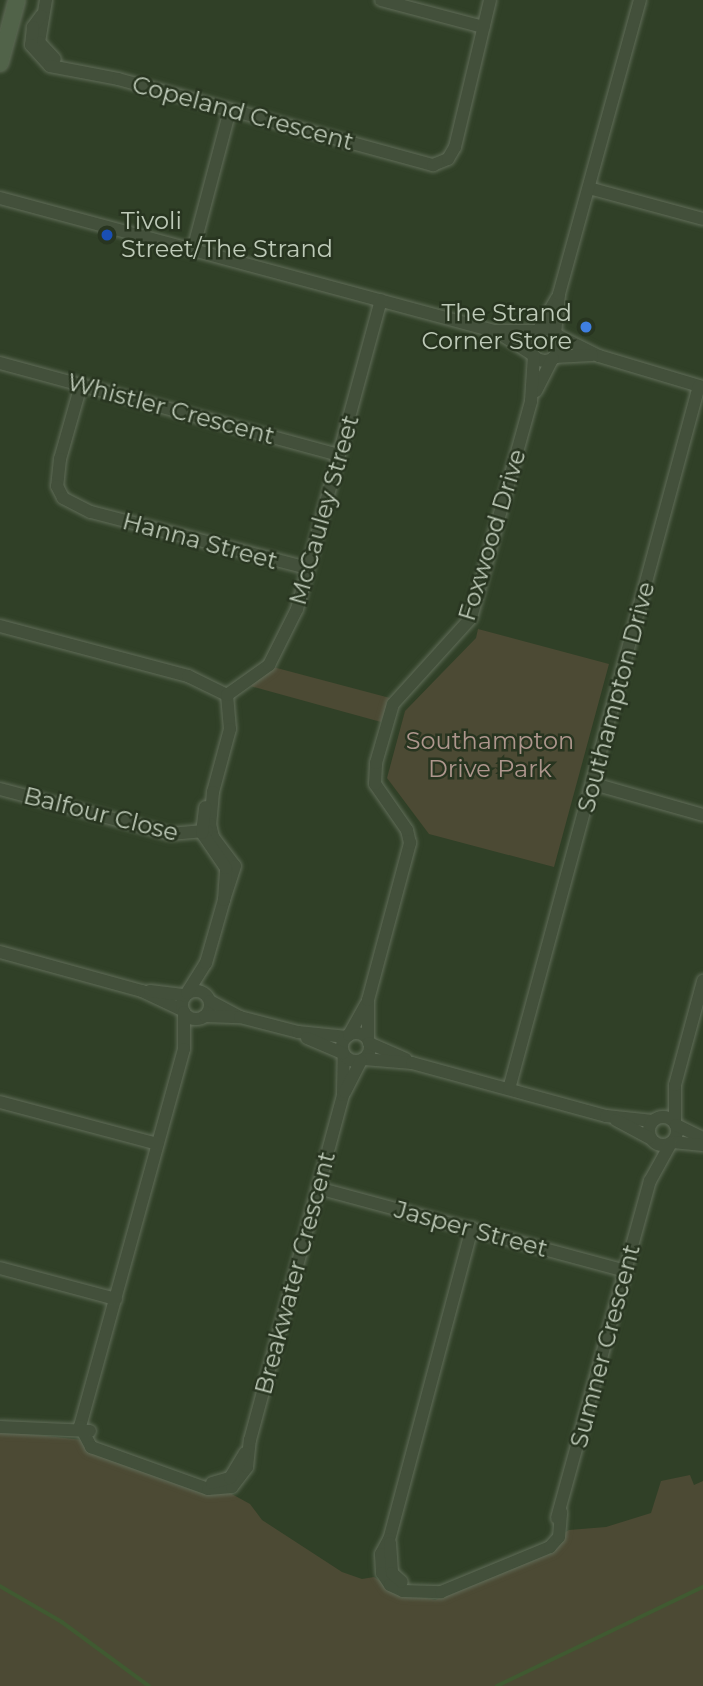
<!DOCTYPE html>
<html>
<head>
<meta charset="utf-8">
<style>
  body { margin:0 }
  #map { position:relative; width:703px; height:1686px; overflow:hidden; background:#304027; font-family:Montserrat,sans-serif }
  div>[style] { position:absolute }
  .green>* { inset:0; background:#4c4a34 }
  .stream>* { height:3.5px; margin:-1.75px; padding:0 1.75px; transform-origin:1.75px; border-radius:1.75px; background:#405a31 }
  .roads { filter:drop-shadow(0 0 2px #616d59) drop-shadow(0 0 2px #616d59) }
  .street>* { height:12px; margin:-6px; padding:0 6px; transform-origin:6px; border-radius:6px; background:#43503b }
  .street>.ring { margin:-6px; padding:0; box-sizing:content-box; background:none; border:12px solid #43503b; border-radius:50% }
  .secondary>* { height:16px; margin:-8px; padding:0 8px; transform-origin:8px; border-radius:8px; background:#516349 }
  .dots>* { width:19px; height:19px; translate:-50% -50%; box-sizing:border-box; border:4px solid #283520; border-radius:50% }
  span { translate:-50% -50%; white-space:nowrap; text-align:center; line-height:1.15; -webkit-text-stroke:5px #283520; paint-order:stroke }
  .street-label { font-size:24px; color:#becab8 }
  .poi-label { font-size:24px; color:#becab8 }
  .left { translate:0 -50%; text-align:left }
  .right { translate:-100% -50%; text-align:right }
  .park-label { font-size:24px; color:#ae968d }
</style>
</head>
<body>
<div id="map">
  <div class="green">
    <div style="clip-path:polygon(478px 629px,609px 664px,554px 867px,429px 834px,387px 778px,405px 711px,476px 638px)"></div>
    <div style="clip-path:polygon(273px 667px,390px 698px,381px 722px,250px 686px)"></div>
    <div style="clip-path:polygon(0 1431px,83px 1440px,230px 1493px,250px 1504px,262px 1520px,342px 1572px,362px 1579px,374px 1577px,398px 1592px,435px 1600px,478px 1582px,569px 1530px,606px 1527px,651px 1513px,661px 1481px,690px 1475px,694px 1485px,703px 1481px,703px 1686px,0 1686px)"></div>
  </div>
  <div class="stream">
    <div style="left:0;top:1586px;width:72px;rotate:30.1deg"></div>
    <div style="left:62px;top:1622px;width:108px;rotate:36.3deg"></div>
    <div style="left:497px;top:1686px;width:229px;rotate:-25.7deg"></div>
  </div>
  <div class="roads">
    <div class="street">
      <div style="left:46px;top:0;width:43px;rotate:99.5deg"></div>
      <div style="left:39px;top:42px;width:23px;rotate:47deg"></div>
      <div style="left:381px;top:0;width:106px;rotate:14.8deg"></div>
      <div style="left:41px;top:16px;width:14px;rotate:126deg"></div>
      <div style="left:33px;top:27px;width:18px;rotate:96deg"></div>
      <div style="left:31px;top:45px;width:28px;rotate:48deg"></div>
      <div style="left:50px;top:66px;width:69px;rotate:10.8deg"></div>
      <div style="left:118px;top:79px;width:327px;rotate:15.3deg"></div>
      <div style="left:433px;top:165px;width:16px;rotate:-22deg"></div>
      <div style="left:448px;top:159px;width:14px;rotate:-60deg"></div>
      <div style="left:455px;top:147px;width:151px;rotate:-76.6deg"></div>
      <div style="left:589px;top:188px;width:118px;rotate:15.2deg"></div>
      <div style="left:0;top:198px;width:512px;rotate:15.07deg"></div>
      <div style="left:494px;top:331px;width:42px"></div>
      <div style="left:193px;top:250px;width:145px;rotate:-75.2deg"></div>
      <div class="ring" style="left:529px;top:329px;width:20px;height:20px"></div>
      <div style="left:538px;top:331px;width:38px;rotate:-60deg"></div>
      <div style="left:497px;top:332px;width:41px;rotate:32.2deg"></div>
      <div style="left:555px;top:333px;width:39px;rotate:-84deg"></div>
      <div style="left:559px;top:294px;width:305px;rotate:-74.6deg"></div>
      <div style="left:557px;top:335px;width:47px;rotate:26.6deg"></div>
      <div style="left:599px;top:356px;width:109px;rotate:16.6deg"></div>
      <div style="left:554px;top:357px;width:38px;rotate:-3deg"></div>
      <div style="left:0;top:363px;width:351px;rotate:15.2deg"></div>
      <div style="left:81px;top:385px;width:77px;rotate:105.8deg"></div>
      <div style="left:60px;top:459px;width:27px;rotate:96deg"></div>
      <div style="left:57px;top:486px;width:13px;rotate:63deg"></div>
      <div style="left:63px;top:498px;width:31px;rotate:27deg"></div>
      <div style="left:91px;top:512px;width:224px;rotate:14.5deg"></div>
      <div style="left:536px;top:391px;width:37px;rotate:-63deg"></div>
      <div style="left:0;top:626px;width:195px;rotate:14.9deg"></div>
      <div style="left:188px;top:676px;width:43px;rotate:26deg"></div>
      <div style="left:227px;top:695px;width:34px;rotate:85deg"></div>
      <div style="left:230px;top:729px;width:65px;rotate:105.1deg"></div>
      <div style="left:213px;top:792px;width:32px;rotate:95deg"></div>
      <div style="left:210px;top:824px;width:13px;rotate:77deg"></div>
      <div style="left:213px;top:837px;width:36px;rotate:53deg"></div>
      <div style="left:235px;top:866px;width:36px;rotate:108deg"></div>
      <div style="left:227px;top:695px;width:52px;rotate:-35.5deg"></div>
      <div style="left:269px;top:665px;width:63px;rotate:-63.4deg"></div>
      <div style="left:297px;top:609px;width:320px;rotate:-74.8deg"></div>
      <div style="left:594px;top:784px;width:113px;rotate:15.9deg"></div>
      <div style="left:0;top:789px;width:176px;rotate:14.8deg"></div>
      <div style="left:170px;top:834px;width:37px;rotate:-5deg"></div>
      <div style="left:0;top:952px;width:147px;rotate:15.4deg"></div>
      <div style="left:142px;top:991px;width:44px;rotate:25.4deg"></div>
      <div class="ring" style="left:182px;top:991px;width:16px;height:16px"></div>
      <div style="left:150px;top:991px;width:35px;rotate:7deg"></div>
      <div style="left:187px;top:993px;width:36px;rotate:-58deg"></div>
      <div style="left:206px;top:963px;width:66px;rotate:-74.1deg"></div>
      <div style="left:224px;top:900px;width:32px;rotate:-86deg"></div>
      <div style="left:226px;top:868px;width:42px;rotate:-124.4deg"></div>
      <div style="left:202px;top:833px;width:26px;rotate:-83deg"></div>
      <div style="left:210px;top:1001px;width:34px;rotate:28deg"></div>
      <div style="left:184px;top:1012px;width:37px;rotate:90deg"></div>
      <div style="left:184px;top:1049px;width:391px;rotate:105.4deg"></div>
      <div style="left:80px;top:1426px;width:24px;rotate:62deg"></div>
      <div style="left:91px;top:1447px;width:124px;rotate:19.7deg"></div>
      <div style="left:208px;top:1489px;width:24px;rotate:-5deg"></div>
      <div style="left:232px;top:1487px;width:25px;rotate:-53deg"></div>
      <div style="left:247px;top:1467px;width:27px;rotate:-84deg"></div>
      <div style="left:250px;top:1440px;width:357px;rotate:-74.9deg"></div>
      <div style="left:343px;top:1095px;width:39px;rotate:-89deg"></div>
      <div style="left:205px;top:1016px;width:35px;rotate:2deg"></div>
      <div style="left:240px;top:1017px;width:60px;rotate:14.5deg"></div>
      <div style="left:298px;top:1032px;width:49px;rotate:5.8deg"></div>
      <div class="ring" style="left:342px;top:1033px;width:16px;height:16px"></div>
      <div style="left:349px;top:1035px;width:35px;rotate:-61deg"></div>
      <div style="left:307px;top:1038px;width:39px;rotate:23deg"></div>
      <div style="left:368px;top:1039px;width:39px;rotate:-90deg"></div>
      <div style="left:368px;top:1000px;width:163px;rotate:-75deg"></div>
      <div style="left:410px;top:843px;width:13px;rotate:-103deg"></div>
      <div style="left:407px;top:830px;width:56px;rotate:-124.8deg"></div>
      <div style="left:375px;top:784px;width:21px;rotate:-87deg"></div>
      <div style="left:376px;top:763px;width:61px;rotate:-73.9deg"></div>
      <div style="left:393px;top:704px;width:116px;rotate:-47.8deg"></div>
      <div style="left:471px;top:618px;width:225px;rotate:-74.5deg"></div>
      <div style="left:531px;top:401px;width:45px;rotate:-86.2deg"></div>
      <div style="left:369px;top:1043px;width:40px;rotate:23.4deg"></div>
      <div style="left:364px;top:1059px;width:48px;rotate:4.8deg"></div>
      <div style="left:412px;top:1063px;width:201px;rotate:15.3deg"></div>
      <div style="left:606px;top:1116px;width:47px;rotate:6.1deg"></div>
      <div style="left:509px;top:1089px;width:728px;rotate:-74.88deg"></div>
      <div style="left:345px;top:1092px;width:35px;rotate:-63deg"></div>
      <div style="left:0;top:1102px;width:163px;rotate:14.9deg"></div>
      <div class="ring" style="left:649px;top:1117px;width:16px;height:16px"></div>
      <div style="left:616px;top:1120px;width:38px;rotate:28deg"></div>
      <div style="left:675px;top:1123px;width:38px;rotate:-90deg"></div>
      <div style="left:675px;top:1085px;width:108px;rotate:-74.9deg"></div>
      <div style="left:676px;top:1125px;width:30px;rotate:26deg"></div>
      <div style="left:673px;top:1142px;width:30px;rotate:6deg"></div>
      <div style="left:318px;top:1188px;width:318px;rotate:15.1deg"></div>
      <div style="left:472px;top:1228px;width:322px;rotate:104.9deg"></div>
      <div style="left:389px;top:1539px;width:17px;rotate:118deg"></div>
      <div style="left:381px;top:1554px;width:19px;rotate:87deg"></div>
      <div style="left:382px;top:1573px;width:14px;rotate:56deg"></div>
      <div style="left:390px;top:1585px;width:14px;rotate:25deg"></div>
      <div style="left:403px;top:1591px;width:38px;rotate:2deg"></div>
      <div style="left:441px;top:1592px;width:118px;rotate:-22.4deg"></div>
      <div style="left:550px;top:1547px;width:13px;rotate:-48deg"></div>
      <div style="left:559px;top:1537px;width:25px;rotate:-85deg"></div>
      <div style="left:0;top:1268px;width:120px;rotate:15deg"></div>
      <div style="left:0;top:1427px;width:90px;rotate:2.5deg"></div>
      <div style="left:212px;top:1483px;width:19px;rotate:-16deg"></div>
      <div style="left:230px;top:1478px;width:29px;rotate:-59deg"></div>
      <div style="left:557px;top:1518px;width:350px;rotate:-74.6deg"></div>
      <div style="left:650px;top:1181px;width:43px;rotate:-61.1deg"></div>
      <div style="left:390px;top:1543px;width:30px;rotate:86deg"></div>
      <div style="left:392px;top:1573px;width:13px;rotate:42deg"></div>
    </div>
    <div class="secondary">
      <div style="left:0;top:63px;width:65px;rotate:-74.9deg"></div>
    </div>
  </div>
  <div class="dots">
    <div style="left:107px;top:235px;background:#1a4fb4"></div>
    <div style="left:586px;top:327px;background:#3f7fe0"></div>
  </div>
  <div class="street-label">
    <span style="left:243px;top:113px;rotate:15deg">Copeland Crescent</span>
    <span style="left:171px;top:409px;rotate:15deg">Whistler Crescent</span>
    <span style="left:324px;top:510px;rotate:-74deg">McCauley Street</span>
    <span style="left:492px;top:535px;rotate:-73deg">Foxwood Drive</span>
    <span style="left:200px;top:541px;rotate:15deg">Hanna Street</span>
    <span style="left:616px;top:697px;rotate:-75deg">Southampton Drive</span>
    <span style="left:101px;top:814px;rotate:14deg">Balfour Close</span>
    <span style="left:471px;top:1229px;rotate:15deg">Jasper Street</span>
    <span style="left:295px;top:1273px;rotate:-75deg">Breakwater Crescent</span>
    <span style="left:605px;top:1346px;rotate:-75deg">Sumner Crescent</span>
  </div>
  <div class="poi-label">
    <span class="left" style="left:121px;top:235px">Tivoli<br>Street/The Strand</span>
    <span class="right" style="left:572px;top:327px">The Strand<br>Corner Store</span>
  </div>
  <div class="park-label">
    <span style="left:490px;top:755px">Southampton<br>Drive Park</span>
  </div>
</div>
</body>
</html>
